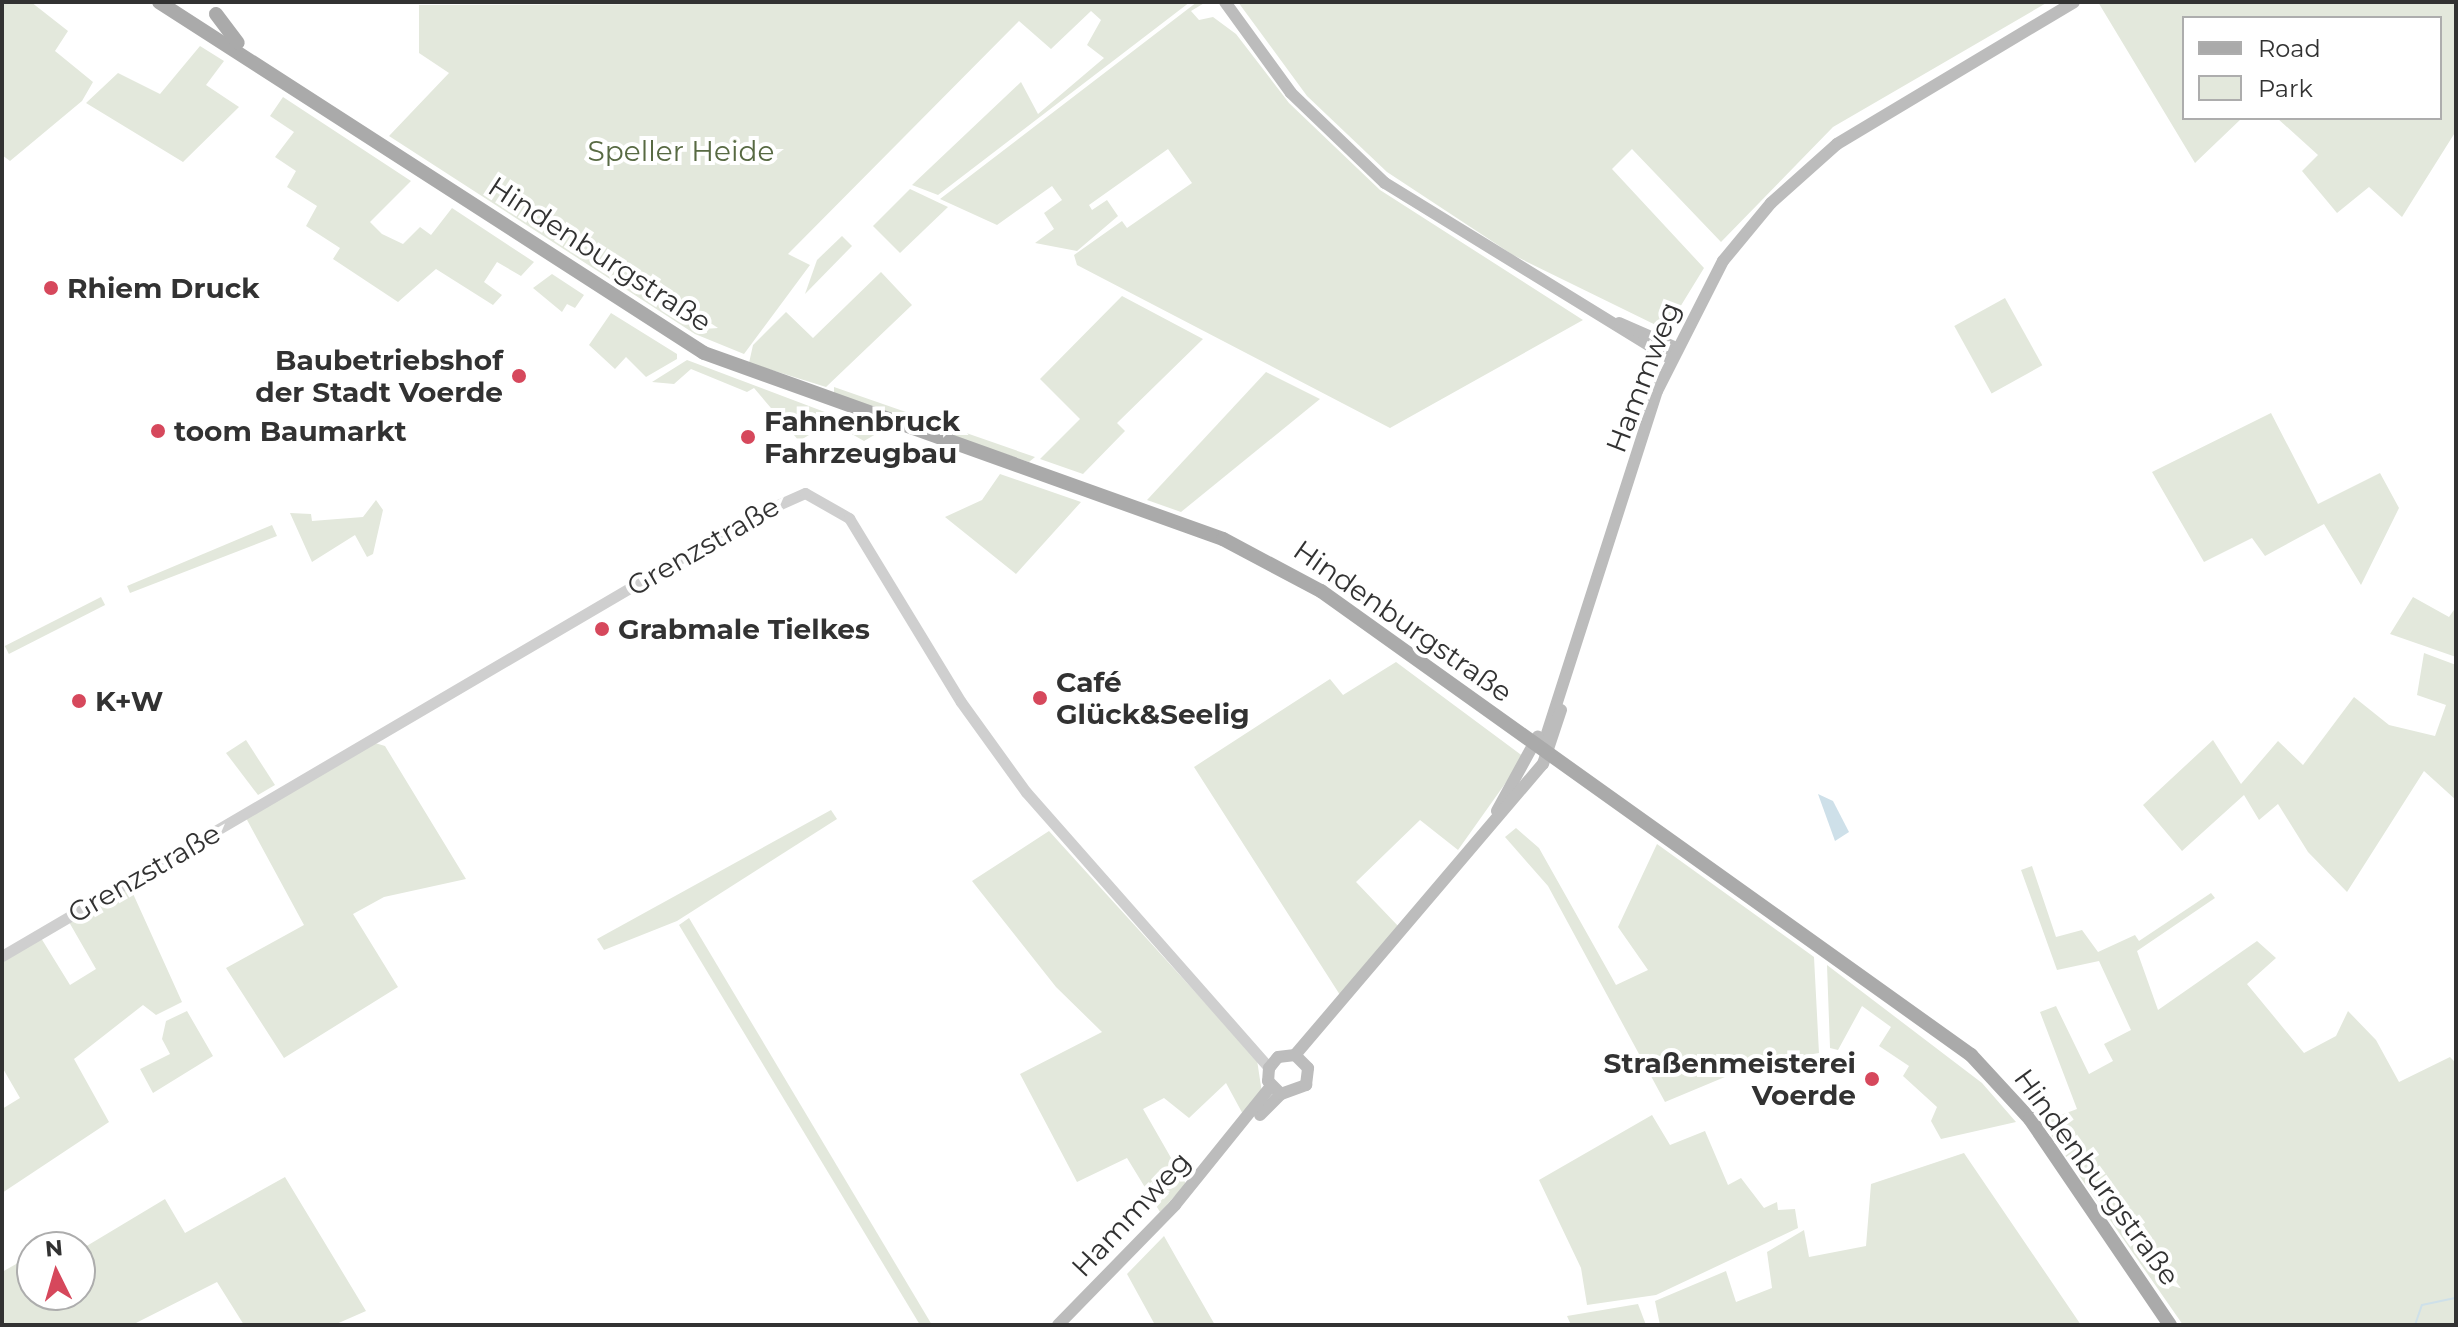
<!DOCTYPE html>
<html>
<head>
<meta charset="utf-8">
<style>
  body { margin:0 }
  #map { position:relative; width:2458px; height:1327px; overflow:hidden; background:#fff; font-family:Montserrat,sans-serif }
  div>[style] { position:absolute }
  .green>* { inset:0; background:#e3e8dc; transform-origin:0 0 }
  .water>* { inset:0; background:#cee0e9 }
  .stream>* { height:2px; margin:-1px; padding:0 1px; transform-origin:1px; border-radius:1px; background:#cee0e9 }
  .tertiary>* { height:11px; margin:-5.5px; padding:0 5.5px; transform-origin:5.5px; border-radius:5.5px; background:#cfcfcf }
  .secondary>* { height:12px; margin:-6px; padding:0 6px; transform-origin:6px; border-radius:6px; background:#bcbcbc }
  .primary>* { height:14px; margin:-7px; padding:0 7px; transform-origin:7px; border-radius:7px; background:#aaa }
  .dots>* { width:22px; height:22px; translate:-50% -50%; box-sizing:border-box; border:4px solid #fff; border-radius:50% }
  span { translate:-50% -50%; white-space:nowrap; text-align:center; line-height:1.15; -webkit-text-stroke:8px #fff; paint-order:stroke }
  .park-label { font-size:28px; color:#586a43 }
  .street-label { font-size:28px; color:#323232 }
  .poi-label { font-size:28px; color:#323232; font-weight:700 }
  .left { translate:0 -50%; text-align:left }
  .right { translate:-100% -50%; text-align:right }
  .frame { position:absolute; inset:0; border:4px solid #323232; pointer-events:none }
  .legend { position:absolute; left:2182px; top:16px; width:260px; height:104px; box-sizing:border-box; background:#fff; border:2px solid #adadad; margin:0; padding:10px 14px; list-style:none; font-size:24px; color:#323232 }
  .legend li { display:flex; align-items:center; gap:16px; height:40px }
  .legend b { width:40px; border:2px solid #adadad }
  .north { position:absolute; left:16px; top:1231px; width:80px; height:80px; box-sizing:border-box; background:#fff; border:2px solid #adadad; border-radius:50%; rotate:355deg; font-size:22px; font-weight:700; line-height:32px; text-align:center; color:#323232 }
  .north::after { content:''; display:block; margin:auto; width:28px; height:36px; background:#d6485c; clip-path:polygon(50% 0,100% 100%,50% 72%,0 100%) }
</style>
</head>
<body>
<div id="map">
  <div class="green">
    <div style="clip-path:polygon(2px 2px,31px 2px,68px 31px,55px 51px,93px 82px,82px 101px,10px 161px,2px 155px)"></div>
    <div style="clip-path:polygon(1190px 2px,938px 195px,912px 185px,1021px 82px,1038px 114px,1104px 58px,1087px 45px,1101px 20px,1091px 11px,1051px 49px,1019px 21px,788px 254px,810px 265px,744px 354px,695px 334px,389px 136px,449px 73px,419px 53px,419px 5px)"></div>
    <div style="clip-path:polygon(1197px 2px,1206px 2px,1191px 11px,1199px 20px,1213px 17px,1236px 34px,1289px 103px,1380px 190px,1583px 320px,1390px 428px,1077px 265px,1074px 255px,1122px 221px,1127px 228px,1192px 183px,1168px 149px,1089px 205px,1092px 210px,1107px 200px,1118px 216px,1077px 251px,1035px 243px,1054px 229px,1044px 213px,1062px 200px,1052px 186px,997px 225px,940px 199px)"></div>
    <div style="clip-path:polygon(1238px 2px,2048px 2px,1833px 127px,1721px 242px,1632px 149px,1612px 169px,1704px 268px,1666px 330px,1513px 255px,1387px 172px,1307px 96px)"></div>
    <div style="clip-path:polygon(2098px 2px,2456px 2px,2456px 131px,2402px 217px,2369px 187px,2337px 213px,2302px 171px,2318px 155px,2277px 118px,2440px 118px,2440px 18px,2184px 18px,2184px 118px,2242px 118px,2195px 163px)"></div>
    <div style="clip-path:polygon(200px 46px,224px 61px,206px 85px,239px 107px,183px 162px,86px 103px,118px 73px,160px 94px)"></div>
    <div style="clip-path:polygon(283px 97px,411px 181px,370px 222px,382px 234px,403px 244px,420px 227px,431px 235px,452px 208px,534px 262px,521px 276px,497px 262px,484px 282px,502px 295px,493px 305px,436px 269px,398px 302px,333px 259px,340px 248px,306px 226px,317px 206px,287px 187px,296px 171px,275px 157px,294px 132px,270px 116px)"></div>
    <div style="clip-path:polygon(910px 189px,948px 207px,900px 253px,873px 226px)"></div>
    <div style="clip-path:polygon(842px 236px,852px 246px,805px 294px,817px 260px)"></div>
    <div style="clip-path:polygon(881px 272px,912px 305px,826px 387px,749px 363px,753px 345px,786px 312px,813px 338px)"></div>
    <div style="clip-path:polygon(552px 274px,584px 295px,575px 308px,567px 304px,562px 312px,533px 288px)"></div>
    <div style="clip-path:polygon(1122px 296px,1203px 339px,1117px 423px,1125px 431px,1083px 474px,1040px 459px,1080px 419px,1040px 379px)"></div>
    <div style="left:2005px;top:298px;width:77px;height:58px;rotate:61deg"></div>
    <div style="clip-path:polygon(611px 313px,677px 354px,677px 359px,646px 377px,626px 357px,615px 369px,589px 345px)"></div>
    <div style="clip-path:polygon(687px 360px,838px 417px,876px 434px,864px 441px,843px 429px,819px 429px,799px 441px,754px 388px,747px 392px,691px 369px,674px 384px,652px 382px)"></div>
    <div style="clip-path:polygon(1266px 372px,1320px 399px,1181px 512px,1147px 500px)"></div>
    <div style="clip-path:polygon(834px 387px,1035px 457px,1029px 462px,885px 414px,834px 394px)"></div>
    <div style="clip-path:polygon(2271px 413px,2318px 504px,2380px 473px,2399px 508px,2361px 585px,2324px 524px,2265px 556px,2252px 538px,2204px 562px,2152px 472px)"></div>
    <div style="clip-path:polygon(1000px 474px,1081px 502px,1016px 574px,945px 517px,982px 500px)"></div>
    <div style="clip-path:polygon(376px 500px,383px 510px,373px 554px,367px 557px,355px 535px,312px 562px,290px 513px,311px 514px,312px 521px,363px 517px)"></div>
    <div style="clip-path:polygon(272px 525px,277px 536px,130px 593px,127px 586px)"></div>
    <div style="left:101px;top:597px;width:9px;height:108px;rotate:63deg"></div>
    <div style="clip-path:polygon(2413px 597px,2449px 617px,2456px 607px,2456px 657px,2390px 634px)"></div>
    <div style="clip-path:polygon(2424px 653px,2456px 665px,2456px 800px,2424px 771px,2347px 892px,2308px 852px,2278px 804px,2259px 820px,2244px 795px,2182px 851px,2143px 805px,2213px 740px,2241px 784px,2278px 741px,2303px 765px,2354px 697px,2389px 725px,2435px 736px,2446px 705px,2417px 695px)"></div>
    <div style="clip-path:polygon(1396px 662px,1524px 757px,1458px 850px,1420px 820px,1356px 882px,1399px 927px,1340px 995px,1194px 767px,1330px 679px,1343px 695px)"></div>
    <div style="clip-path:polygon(246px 740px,275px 785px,258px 795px,226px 753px)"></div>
    <div style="clip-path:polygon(375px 743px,385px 746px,466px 879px,384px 897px,353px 914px,398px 987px,284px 1058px,226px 968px,304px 925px,246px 818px)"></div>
    <div style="clip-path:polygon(831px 810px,837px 819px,677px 921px,604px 950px,597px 939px)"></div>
    <div style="clip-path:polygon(1516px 828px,1539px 848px,1616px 985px,1648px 970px,1618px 927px,1657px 844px,1814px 957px,1819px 1053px,1756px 1064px,1665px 1102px,1548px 886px,1505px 837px)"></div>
    <div style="clip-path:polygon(1049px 831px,1257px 1060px,1262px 1093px,1245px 1118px,1226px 1083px,1189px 1118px,1164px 1098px,1143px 1109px,1186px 1184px,1160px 1212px,1127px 1158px,1077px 1182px,1020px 1074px,1102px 1032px,1056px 987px,972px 881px)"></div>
    <div style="clip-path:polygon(2032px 866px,2056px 937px,2082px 930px,2098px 952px,2135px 935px,2139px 941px,2211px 893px,2215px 898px,2137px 951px,2158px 1010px,2257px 941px,2276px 958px,2247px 984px,2304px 1053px,2336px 1036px,2348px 1011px,2376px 1040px,2399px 1082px,2450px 1057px,2456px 1063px,2456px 1325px,2183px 1325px,2042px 1122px,2077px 1109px,2040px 1012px,2056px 1006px,2089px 1074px,2113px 1061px,2104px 1044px,2131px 1030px,2099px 961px,2057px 970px,2021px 870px)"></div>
    <div style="clip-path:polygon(130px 887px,182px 1002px,156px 1015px,143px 1005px,74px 1059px,109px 1122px,2px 1193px,2px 1109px,20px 1098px,2px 1067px,2px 962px,41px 938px,70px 985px,96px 969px,69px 922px)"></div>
    <div style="clip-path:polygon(689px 918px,932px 1325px,920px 1325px,679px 925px)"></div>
    <div style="clip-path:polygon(1827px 965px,1982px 1083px,2016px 1122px,1941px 1139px,1931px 1121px,1937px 1107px,1903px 1076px,1909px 1066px,1879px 1046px,1891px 1027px,1862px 1006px,1838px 1050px,1830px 1048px)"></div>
    <div style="clip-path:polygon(187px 1011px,213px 1056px,153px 1093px,140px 1069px,170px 1054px,162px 1039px,166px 1021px)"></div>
    <div style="clip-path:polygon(1652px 1115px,1670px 1145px,1705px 1131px,1728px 1185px,1741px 1178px,1764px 1208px,1777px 1202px,1778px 1210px,1795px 1209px,1798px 1228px,1656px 1295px,1587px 1305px,1581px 1268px,1539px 1180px)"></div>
    <div style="clip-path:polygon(1964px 1153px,2081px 1325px,1660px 1325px,1655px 1301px,1726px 1271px,1736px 1302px,1772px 1288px,1767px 1252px,1804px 1230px,1809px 1257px,1866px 1246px,1871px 1184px)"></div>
    <div style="clip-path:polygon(285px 1177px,366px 1311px,334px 1325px,244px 1325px,217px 1282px,132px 1325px,2px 1325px,2px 1272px,32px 1255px,32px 1295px,80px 1295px,80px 1250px,165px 1199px,185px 1233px)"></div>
    <div style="clip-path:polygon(1164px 1236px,1177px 1259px,1215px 1325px,1155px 1325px,1127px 1274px)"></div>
    <div style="clip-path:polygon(1638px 1304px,1646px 1325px,1571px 1325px,1567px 1316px)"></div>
  </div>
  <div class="water">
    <div style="clip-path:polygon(1818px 794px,1833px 801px,1849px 832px,1835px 841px)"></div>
  </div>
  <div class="stream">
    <div style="left:2415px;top:1325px;width:21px;rotate:-71deg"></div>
    <div style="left:2422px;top:1305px;width:35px;rotate:-12deg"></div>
  </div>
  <div class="tertiary">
    <div style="left:2px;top:956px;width:868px;rotate:-30.38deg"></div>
    <div style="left:751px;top:517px;width:59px;rotate:-24deg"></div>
    <div style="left:805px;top:493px;width:51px;rotate:29.6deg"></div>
    <div style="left:849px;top:518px;width:215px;rotate:58.7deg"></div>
    <div style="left:961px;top:702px;width:111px;rotate:54.2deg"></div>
    <div style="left:1026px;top:792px;width:368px;rotate:48.6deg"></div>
  </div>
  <div class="secondary">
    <div style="left:1225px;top:2px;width:112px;rotate:54deg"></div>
    <div style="left:1291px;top:93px;width:130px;rotate:43.8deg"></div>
    <div style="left:1385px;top:183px;width:334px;rotate:31.6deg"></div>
    <div style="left:1619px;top:323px;width:60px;rotate:23.6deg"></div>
    <div style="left:1542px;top:749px;width:376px;rotate:-72.2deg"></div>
    <div style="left:1657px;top:391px;width:146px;rotate:-63.1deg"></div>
    <div style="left:1723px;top:261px;width:75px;rotate:-50.4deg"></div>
    <div style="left:1771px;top:203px;width:89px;rotate:-41.8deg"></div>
    <div style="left:1837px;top:144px;width:276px;rotate:-30.9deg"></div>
    <div style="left:1497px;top:811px;width:85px;rotate:-61.3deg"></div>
    <div style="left:1295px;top:1055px;width:382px;rotate:-49.6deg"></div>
    <div style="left:1543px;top:764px;width:57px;rotate:-71.6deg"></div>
    <div style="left:1260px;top:1115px;width:30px;rotate:-45deg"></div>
    <div style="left:1281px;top:1094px;width:27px;rotate:-20deg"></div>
    <div style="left:1306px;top:1085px;width:17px;rotate:-83deg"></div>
    <div style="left:1308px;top:1068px;width:18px;rotate:-135deg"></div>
    <div style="left:1295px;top:1055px;width:17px;rotate:173deg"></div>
    <div style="left:1278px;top:1057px;width:14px;rotate:129deg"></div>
    <div style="left:1269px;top:1068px;width:13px;rotate:94deg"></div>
    <div style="left:1268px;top:1081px;width:18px;rotate:45deg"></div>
    <div style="left:1058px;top:1325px;width:168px;rotate:-45.7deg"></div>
    <div style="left:1175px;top:1205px;width:153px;rotate:-51.1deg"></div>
  </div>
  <div class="primary">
    <div style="left:159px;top:2px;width:648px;rotate:32.78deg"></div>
    <div style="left:704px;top:353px;width:551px;rotate:19.72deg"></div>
    <div style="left:1223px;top:539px;width:111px;rotate:28deg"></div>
    <div style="left:1321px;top:591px;width:799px;rotate:35.52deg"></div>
    <div style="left:1971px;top:1055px;width:87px;rotate:47.3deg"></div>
    <div style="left:2030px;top:1119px;width:249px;rotate:55.8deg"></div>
    <div style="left:216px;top:14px;width:36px;rotate:53deg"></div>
  </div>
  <div class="dots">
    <div style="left:51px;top:288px;background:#d6485c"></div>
    <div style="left:519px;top:376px;background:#d6485c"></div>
    <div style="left:158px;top:431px;background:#d6485c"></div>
    <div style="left:748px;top:437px;background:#d6485c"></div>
    <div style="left:602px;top:629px;background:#d6485c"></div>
    <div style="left:1040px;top:698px;background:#d6485c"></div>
    <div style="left:79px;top:701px;background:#d6485c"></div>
    <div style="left:1872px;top:1079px;background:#d6485c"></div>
  </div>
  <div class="park-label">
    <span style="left:681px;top:151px">Speller Heide</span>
  </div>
  <div class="street-label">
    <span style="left:600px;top:254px;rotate:33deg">Hindenburgstraße</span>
    <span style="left:1643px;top:377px;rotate:-69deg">Hammweg</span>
    <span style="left:703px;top:546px;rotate:-30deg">Grenzstraße</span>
    <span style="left:1403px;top:621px;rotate:35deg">Hindenburgstraße</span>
    <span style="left:144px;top:873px;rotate:-30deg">Grenzstraße</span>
    <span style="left:2097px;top:1177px;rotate:54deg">Hindenburgstraße</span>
    <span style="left:1131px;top:1214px;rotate:-47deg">Hammweg</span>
  </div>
  <div class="poi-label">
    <span class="left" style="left:67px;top:288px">Rhiem Druck</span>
    <span class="right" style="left:503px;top:376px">Baubetriebshof<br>der Stadt Voerde</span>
    <span class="left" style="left:764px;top:437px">Fahnenbruck<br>Fahrzeugbau</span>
    <span class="left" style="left:174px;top:431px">toom Baumarkt</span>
    <span class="left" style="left:618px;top:629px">Grabmale Tielkes</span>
    <span class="left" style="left:1056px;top:698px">Café<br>Glück&amp;Seelig</span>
    <span class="left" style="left:95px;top:701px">K+W</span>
    <span class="right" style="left:1856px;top:1079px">Straßenmeisterei<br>Voerde</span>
  </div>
  <div class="frame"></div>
  <ul class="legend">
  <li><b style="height:10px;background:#aaa"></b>Road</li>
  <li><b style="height:22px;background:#e3e8dc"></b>Park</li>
  </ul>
  <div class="north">N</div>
</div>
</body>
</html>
